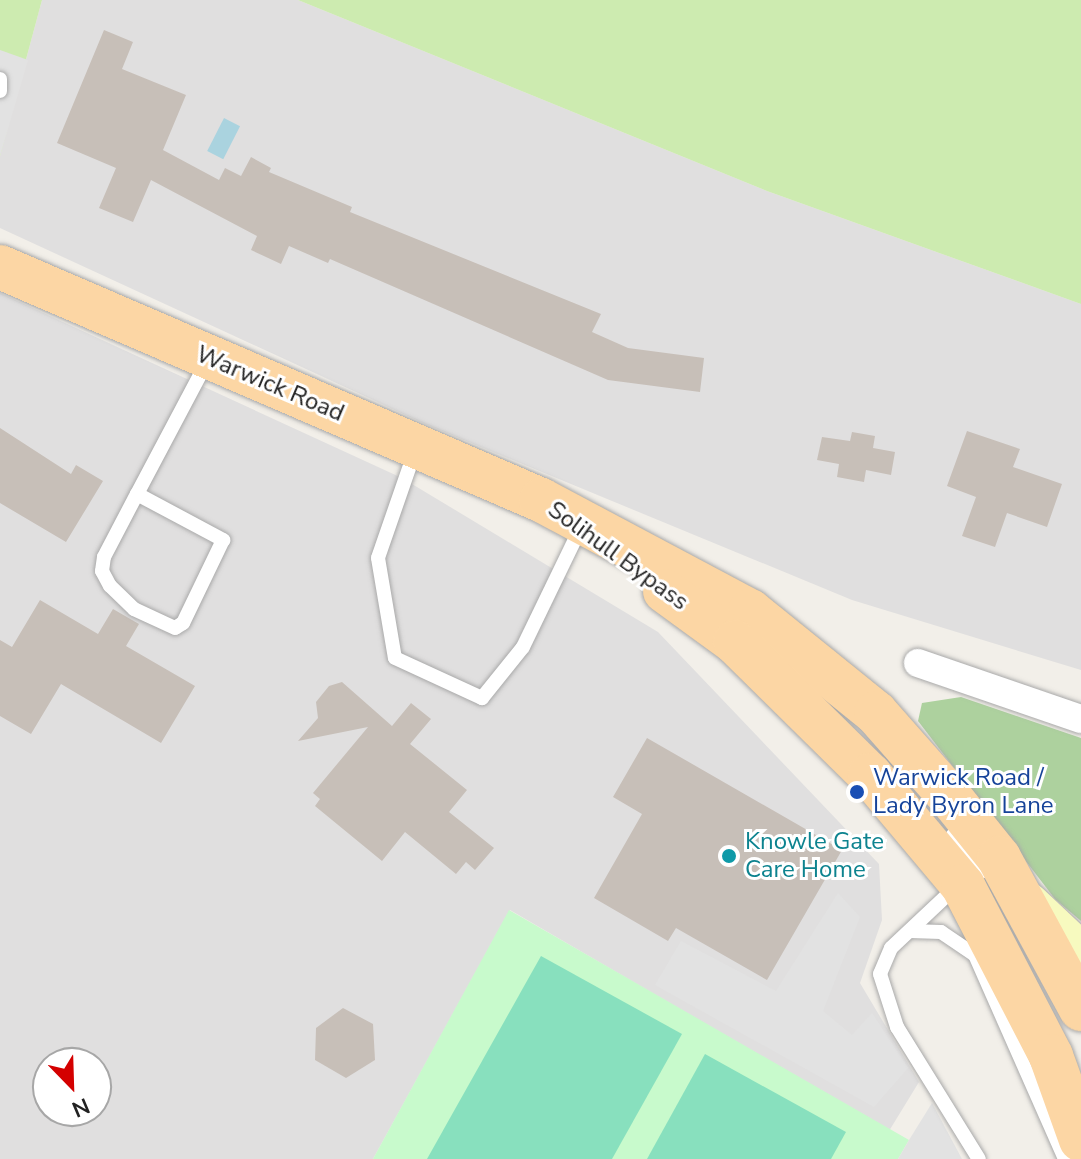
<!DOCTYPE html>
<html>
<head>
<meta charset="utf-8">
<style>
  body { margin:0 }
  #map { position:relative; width:1081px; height:1159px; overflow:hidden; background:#f2efe9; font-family:"Nunito Sans",sans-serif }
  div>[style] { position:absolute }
  .residential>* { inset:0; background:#e0dfdf }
  .grass>* { inset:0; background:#cdebb0 }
  .forest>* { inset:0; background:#add19e }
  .park>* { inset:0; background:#c8facc }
  .pitch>* { inset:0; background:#88e0be }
  .parking>* { inset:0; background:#e2e2e2 }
  .water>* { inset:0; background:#aad3df; transform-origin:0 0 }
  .building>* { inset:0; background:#c7bfb8 }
  .roads { filter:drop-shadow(0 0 2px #a9a9a9) drop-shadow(0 0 2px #a9a9a9) }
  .lane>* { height:14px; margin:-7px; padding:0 7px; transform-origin:7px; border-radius:7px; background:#fff }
  .street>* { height:28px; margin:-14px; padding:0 14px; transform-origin:14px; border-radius:14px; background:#fff }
  .secondary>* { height:40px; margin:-20px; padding:0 20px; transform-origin:20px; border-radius:20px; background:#f7fabf }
  .primary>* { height:44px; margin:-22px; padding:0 22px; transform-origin:22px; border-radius:22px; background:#fcd6a4 }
  .dots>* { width:22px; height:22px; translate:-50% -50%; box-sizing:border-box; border:4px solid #fff; border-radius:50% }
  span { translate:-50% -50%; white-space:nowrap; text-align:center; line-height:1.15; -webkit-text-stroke:6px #fff; paint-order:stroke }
  .street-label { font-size:24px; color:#222 }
  .transit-label { font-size:24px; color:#164399 }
  .left { translate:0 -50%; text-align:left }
  .culture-label { font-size:24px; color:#0d838f }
  .north { position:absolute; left:32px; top:1047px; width:80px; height:80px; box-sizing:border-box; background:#fff; border:2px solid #a7a7a7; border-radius:50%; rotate:157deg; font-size:22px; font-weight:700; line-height:32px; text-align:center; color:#222 }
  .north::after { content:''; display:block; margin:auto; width:28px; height:36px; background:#d40000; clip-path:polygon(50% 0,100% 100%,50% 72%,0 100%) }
</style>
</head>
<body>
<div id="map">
  <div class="residential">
    <div style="clip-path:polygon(42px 0,298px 0,767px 191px,1081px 304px,1081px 670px,852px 600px,423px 423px,0 228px,0 156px)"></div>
    <div style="clip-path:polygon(evenodd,0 293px,402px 478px,658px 632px,879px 864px,882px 920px,860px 983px,919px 1082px,889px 1131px,510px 910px,373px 1159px,0 1159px,0 293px,48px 1063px,96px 1063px,96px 1111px,48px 1111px,48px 1063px)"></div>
  </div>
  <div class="grass">
    <div style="clip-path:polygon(0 0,42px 0,0 156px)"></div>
    <div style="clip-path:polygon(298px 0,1081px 0,1081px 304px,767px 191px)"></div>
  </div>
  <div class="forest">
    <div style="clip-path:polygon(961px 697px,1081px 738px,1081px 921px,1055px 899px,918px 721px,922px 703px)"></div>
  </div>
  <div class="park">
    <div style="clip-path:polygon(509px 910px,909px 1140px,898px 1159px,373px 1159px)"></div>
  </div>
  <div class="pitch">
    <div style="clip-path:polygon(541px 956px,682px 1034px,612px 1159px,427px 1159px)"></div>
    <div style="clip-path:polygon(705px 1054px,846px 1132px,831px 1159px,647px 1159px)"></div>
  </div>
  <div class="parking">
    <div style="clip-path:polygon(0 50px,28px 60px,0 156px)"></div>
    <div style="clip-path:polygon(838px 893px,860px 917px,823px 1011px,852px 1035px,872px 1013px,908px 1068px,874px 1107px,655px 985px,681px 941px,776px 991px)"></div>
    <div style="clip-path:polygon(932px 1103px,962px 1159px,898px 1159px,909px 1140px)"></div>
  </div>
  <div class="water">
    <div style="left:224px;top:118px;width:18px;height:37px;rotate:27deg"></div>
  </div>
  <div class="building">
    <div style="clip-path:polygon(104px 30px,133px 42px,122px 69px,186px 95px,163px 150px,219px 180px,225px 168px,241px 176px,251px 157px,271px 168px,269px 172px,352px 207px,350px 212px,601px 314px,592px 332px,628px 348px,704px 358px,700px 392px,608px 380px,330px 259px,328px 263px,289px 246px,281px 264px,251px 250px,257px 236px,151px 180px,133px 222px,99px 208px,116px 168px,57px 143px)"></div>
    <div style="clip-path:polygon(0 428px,71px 474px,76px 465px,103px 481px,66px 542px,0 503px)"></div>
    <div style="clip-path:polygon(967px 431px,1020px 449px,1013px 467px,1062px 484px,1047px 527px,1007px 513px,995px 547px,962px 536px,976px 497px,947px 486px)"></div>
    <div style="clip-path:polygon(852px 432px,875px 436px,873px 448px,895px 452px,891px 475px,866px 470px,864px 482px,837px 477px,839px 464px,817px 460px,822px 437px,850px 441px)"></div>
    <div style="clip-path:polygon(40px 600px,98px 634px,113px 609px,139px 624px,126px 646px,195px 686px,161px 743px,61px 684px,31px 734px,0 716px,0 640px,12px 647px)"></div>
    <div style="clip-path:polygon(342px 682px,392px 726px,411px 703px,431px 719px,410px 744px,467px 790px,449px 812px,494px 848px,475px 870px,466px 862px,456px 874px,405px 832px,382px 861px,315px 806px,320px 799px,313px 793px,368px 727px,298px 741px,318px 718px,316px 702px,329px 686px)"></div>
    <div style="clip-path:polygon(647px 738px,842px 850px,767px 980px,676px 928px,668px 941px,594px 898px,642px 814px,613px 797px)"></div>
    <div style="clip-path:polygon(343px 1008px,373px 1024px,375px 1060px,346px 1078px,315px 1060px,316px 1028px)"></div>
  </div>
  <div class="roads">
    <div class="lane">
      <div style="left:0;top:79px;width:12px;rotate:90deg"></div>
      <div style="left:415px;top:451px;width:113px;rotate:109.1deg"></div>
      <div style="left:378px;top:558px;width:101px;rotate:80.4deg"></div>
      <div style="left:395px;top:658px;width:96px;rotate:24.7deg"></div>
      <div style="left:482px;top:698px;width:65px;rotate:-51.2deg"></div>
      <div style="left:523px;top:647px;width:131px;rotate:-64.2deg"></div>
      <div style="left:137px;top:494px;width:98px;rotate:28.1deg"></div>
      <div style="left:223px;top:540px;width:92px;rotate:115.7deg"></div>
      <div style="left:183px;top:623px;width:9px;rotate:148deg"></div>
      <div style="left:175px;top:628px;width:45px;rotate:-155.1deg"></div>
      <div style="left:134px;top:609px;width:33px;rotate:-136deg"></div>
      <div style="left:110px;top:586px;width:17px;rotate:-118deg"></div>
      <div style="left:102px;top:571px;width:14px;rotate:-82deg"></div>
      <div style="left:104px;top:557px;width:71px;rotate:-62.4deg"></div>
      <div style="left:137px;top:494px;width:149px;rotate:-62.1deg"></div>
      <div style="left:953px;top:835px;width:47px;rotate:50.2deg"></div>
      <div style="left:977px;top:867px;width:118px;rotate:136.7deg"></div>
      <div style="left:891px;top:948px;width:28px;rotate:113deg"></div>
      <div style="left:880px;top:974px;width:56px;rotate:72.2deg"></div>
      <div style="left:897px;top:1027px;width:155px;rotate:58.2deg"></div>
      <div style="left:910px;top:931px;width:31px;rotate:2deg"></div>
      <div style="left:941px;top:932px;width:41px;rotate:34.1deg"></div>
      <div style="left:975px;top:955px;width:223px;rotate:66.2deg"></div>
    </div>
    <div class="street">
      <div style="left:918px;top:663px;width:172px;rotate:19deg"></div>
    </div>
    <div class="secondary">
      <div style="left:1029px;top:903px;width:71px;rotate:43.3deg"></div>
    </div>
    <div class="primary">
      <div style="left:0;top:267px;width:589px;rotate:23.3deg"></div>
      <div style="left:541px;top:500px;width:237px;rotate:28deg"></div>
      <div style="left:750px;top:611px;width:162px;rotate:39deg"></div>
      <div style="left:876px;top:713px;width:112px;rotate:48.6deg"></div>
      <div style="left:950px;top:797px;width:78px;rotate:51.2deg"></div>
      <div style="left:999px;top:858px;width:172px;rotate:61.5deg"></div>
      <div style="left:665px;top:591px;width:87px;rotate:36.1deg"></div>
      <div style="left:735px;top:642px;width:190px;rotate:44.6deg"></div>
      <div style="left:870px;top:775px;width:145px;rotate:50deg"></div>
      <div style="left:963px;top:886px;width:191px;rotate:62.6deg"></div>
      <div style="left:1051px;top:1056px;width:89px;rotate:70.3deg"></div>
    </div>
  </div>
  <div class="dots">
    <div style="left:857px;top:792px;background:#1a4fb4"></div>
    <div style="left:729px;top:856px;background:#0f9aa8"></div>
  </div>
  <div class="street-label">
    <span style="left:270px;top:384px;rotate:23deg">Warwick Road</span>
    <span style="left:618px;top:556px;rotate:36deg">Solihull Bypass</span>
  </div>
  <div class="transit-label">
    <span class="left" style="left:873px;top:792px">Warwick Road /<br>Lady Byron Lane</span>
  </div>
  <div class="culture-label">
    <span class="left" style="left:745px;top:856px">Knowle Gate<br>Care Home</span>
  </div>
  <div class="north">N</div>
</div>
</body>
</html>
